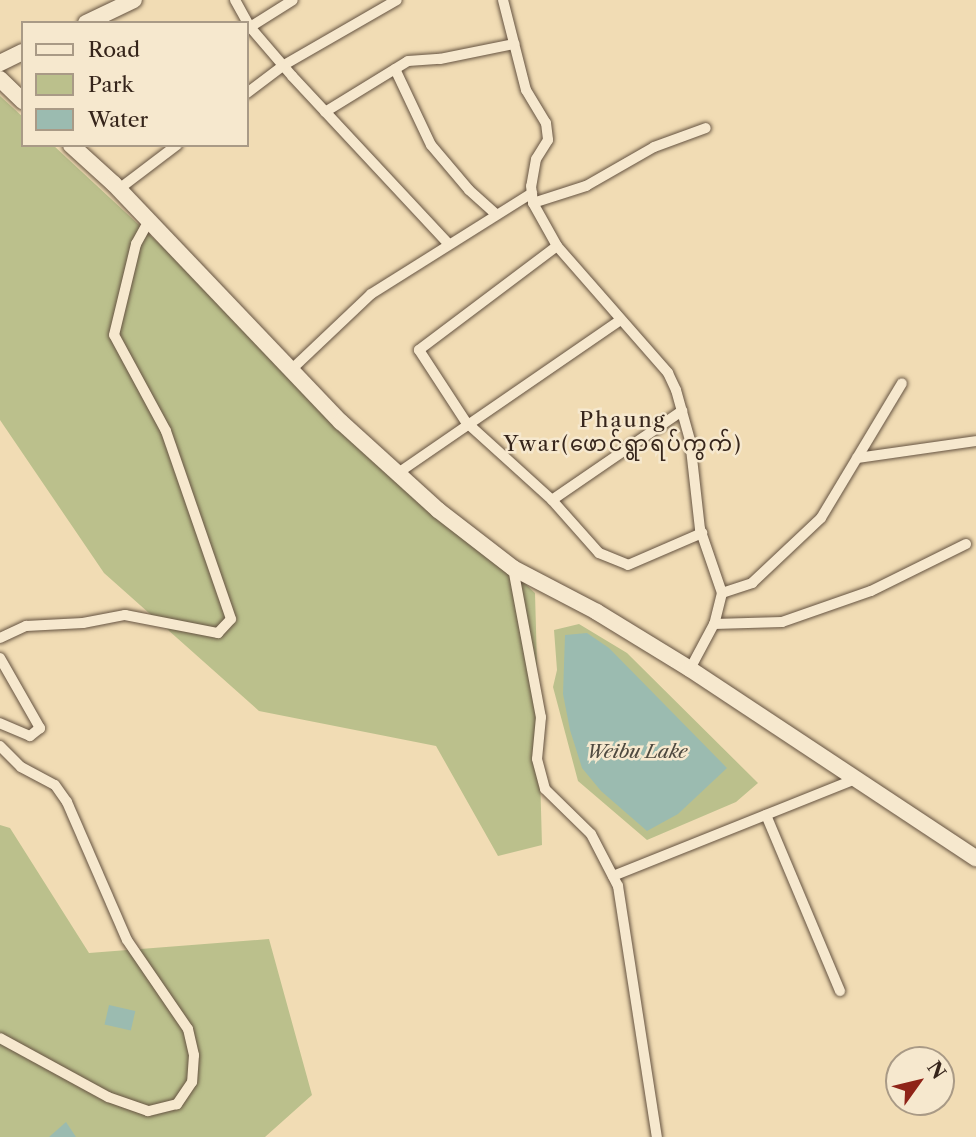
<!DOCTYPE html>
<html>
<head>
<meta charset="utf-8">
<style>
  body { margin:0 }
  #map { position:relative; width:976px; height:1137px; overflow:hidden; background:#f1dcb4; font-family:"Libre Caslon Text","Noto Sans Myanmar",serif }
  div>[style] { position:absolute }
  .green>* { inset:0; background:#bbc08c }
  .water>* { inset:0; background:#9bbbb0; transform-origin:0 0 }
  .roads { filter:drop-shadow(0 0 2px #655341) drop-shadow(0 0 2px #655341) }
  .street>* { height:10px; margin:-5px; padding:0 5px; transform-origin:5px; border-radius:5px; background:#f6e8ce }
  .secondary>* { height:16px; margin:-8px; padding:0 8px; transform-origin:8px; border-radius:8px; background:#f6e8ce }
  span { translate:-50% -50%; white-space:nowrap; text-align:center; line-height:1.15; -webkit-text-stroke:5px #f6e8ce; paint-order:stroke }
  .water-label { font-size:19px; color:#4f4a40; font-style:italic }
  .quarter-label { font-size:21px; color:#36251b; letter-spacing:2px }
  .legend { position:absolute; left:21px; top:21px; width:228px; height:126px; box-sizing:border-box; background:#f6e8ce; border:2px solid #a99a86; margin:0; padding:9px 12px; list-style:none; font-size:21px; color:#36251b }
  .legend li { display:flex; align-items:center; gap:14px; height:35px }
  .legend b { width:35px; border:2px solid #a99a86 }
  .north { position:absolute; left:885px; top:1046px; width:70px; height:70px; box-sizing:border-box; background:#f6e8ce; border:2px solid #a99a86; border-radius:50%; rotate:56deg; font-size:19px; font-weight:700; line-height:28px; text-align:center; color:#36251b }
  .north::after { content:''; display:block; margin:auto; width:24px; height:32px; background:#8f2418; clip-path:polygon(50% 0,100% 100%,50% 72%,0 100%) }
</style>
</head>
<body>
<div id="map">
  <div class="green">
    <div style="clip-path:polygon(0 96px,23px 117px,23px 145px,53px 145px,535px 593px,542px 845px,498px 856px,436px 746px,259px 711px,104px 573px,0 420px)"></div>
    <div style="clip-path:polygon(579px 624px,627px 653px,758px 783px,736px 802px,647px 840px,578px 781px,553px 687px,557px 670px,554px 630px)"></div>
    <div style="clip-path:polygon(0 825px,10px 828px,89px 953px,269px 939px,312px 1095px,265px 1137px,0 1137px)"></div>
  </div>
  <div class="water">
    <div style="clip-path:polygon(587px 633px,609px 648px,727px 768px,678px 814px,647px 831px,601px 791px,582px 768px,570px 730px,563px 694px,565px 635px)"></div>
    <div style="left:109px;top:1005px;width:27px;height:20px;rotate:13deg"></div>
    <div style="clip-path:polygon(66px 1122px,76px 1137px,49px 1137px)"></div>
  </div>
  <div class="roads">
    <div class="street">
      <div style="left:235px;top:0;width:31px;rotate:61deg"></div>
      <div style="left:250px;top:27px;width:65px;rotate:49.4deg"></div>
      <div style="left:292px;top:76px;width:229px;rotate:47deg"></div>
      <div style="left:503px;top:0;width:93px;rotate:75.7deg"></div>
      <div style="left:526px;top:90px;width:39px;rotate:59deg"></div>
      <div style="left:546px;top:123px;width:17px;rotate:83deg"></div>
      <div style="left:548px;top:140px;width:22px;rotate:122deg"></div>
      <div style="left:536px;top:159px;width:27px;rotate:100deg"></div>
      <div style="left:531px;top:186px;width:17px;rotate:83deg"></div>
      <div style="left:533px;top:203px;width:49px;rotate:60.8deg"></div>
      <div style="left:557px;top:246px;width:169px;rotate:48.8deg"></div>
      <div style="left:668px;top:373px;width:19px;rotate:65deg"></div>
      <div style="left:676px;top:390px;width:52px;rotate:74.4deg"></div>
      <div style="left:690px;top:440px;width:90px;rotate:83.6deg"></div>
      <div style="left:700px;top:529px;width:68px;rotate:71deg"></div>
      <div style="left:722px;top:593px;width:32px;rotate:104deg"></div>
      <div style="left:714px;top:624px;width:51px;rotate:118.1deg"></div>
      <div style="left:247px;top:29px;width:54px;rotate:-32.2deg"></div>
      <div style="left:395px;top:69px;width:84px;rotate:64.7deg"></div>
      <div style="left:431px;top:145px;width:59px;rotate:49.8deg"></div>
      <div style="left:469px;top:190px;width:36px;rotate:42deg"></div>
      <div style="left:247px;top:93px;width:46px;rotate:-37.1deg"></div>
      <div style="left:284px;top:65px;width:130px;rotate:-29.9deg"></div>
      <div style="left:325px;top:112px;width:97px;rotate:-31.6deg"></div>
      <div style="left:408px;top:61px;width:32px;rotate:-4deg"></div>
      <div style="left:440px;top:59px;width:76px;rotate:-11.5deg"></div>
      <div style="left:119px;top:189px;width:73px;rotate:-37.2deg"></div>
      <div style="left:533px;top:203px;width:56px;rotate:-17.8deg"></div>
      <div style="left:586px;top:186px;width:78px;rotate:-29.8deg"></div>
      <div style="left:654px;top:147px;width:55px;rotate:-20.1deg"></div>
      <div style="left:557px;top:246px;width:173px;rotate:143deg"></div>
      <div style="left:419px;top:350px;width:86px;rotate:56.9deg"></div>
      <div style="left:466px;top:422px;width:116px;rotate:42.2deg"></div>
      <div style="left:552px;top:500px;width:71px;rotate:48.4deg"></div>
      <div style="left:599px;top:553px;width:31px;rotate:22deg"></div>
      <div style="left:628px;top:565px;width:81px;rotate:-23.4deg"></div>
      <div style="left:291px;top:370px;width:110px;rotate:-43.5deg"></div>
      <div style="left:371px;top:294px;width:190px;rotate:-32.1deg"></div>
      <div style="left:857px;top:458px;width:120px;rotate:-8.1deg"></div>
      <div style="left:398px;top:473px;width:268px;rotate:-34.5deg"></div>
      <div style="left:552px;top:500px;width:158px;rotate:-34.4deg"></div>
      <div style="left:513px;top:568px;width:152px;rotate:79.4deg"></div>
      <div style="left:541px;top:717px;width:42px;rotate:95.4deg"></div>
      <div style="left:537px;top:759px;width:31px;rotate:75deg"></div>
      <div style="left:545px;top:789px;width:64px;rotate:44.4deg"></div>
      <div style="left:591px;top:834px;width:59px;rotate:62.6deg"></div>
      <div style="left:618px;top:886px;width:254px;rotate:81.2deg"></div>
      <div style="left:722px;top:593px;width:32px;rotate:-18deg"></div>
      <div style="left:752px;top:583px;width:95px;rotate:-43.3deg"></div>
      <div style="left:821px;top:518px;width:157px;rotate:-59deg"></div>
      <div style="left:714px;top:624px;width:68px;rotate:-1.7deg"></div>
      <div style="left:782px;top:622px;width:94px;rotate:-19.2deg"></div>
      <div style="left:871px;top:591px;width:106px;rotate:-26.3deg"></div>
      <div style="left:0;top:638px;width:29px;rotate:-25deg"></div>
      <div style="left:26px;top:626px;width:57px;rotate:-3deg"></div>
      <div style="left:83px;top:623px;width:43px;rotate:-10.8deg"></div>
      <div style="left:125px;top:615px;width:95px;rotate:11deg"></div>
      <div style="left:218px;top:633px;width:19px;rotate:-47deg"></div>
      <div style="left:231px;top:619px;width:199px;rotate:-109.1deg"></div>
      <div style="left:166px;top:431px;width:109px;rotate:-118.4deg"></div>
      <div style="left:114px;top:335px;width:94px;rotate:-76.4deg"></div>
      <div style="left:136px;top:244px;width:26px;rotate:-61deg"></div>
      <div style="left:0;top:658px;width:81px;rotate:60.3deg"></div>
      <div style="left:40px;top:728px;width:13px;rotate:141deg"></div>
      <div style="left:30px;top:736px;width:33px;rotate:-157deg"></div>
      <div style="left:0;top:746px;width:30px;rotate:45deg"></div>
      <div style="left:21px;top:767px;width:38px;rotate:28deg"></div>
      <div style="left:55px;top:785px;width:21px;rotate:55deg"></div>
      <div style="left:67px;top:802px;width:150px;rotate:66.5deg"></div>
      <div style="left:127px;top:940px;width:108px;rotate:55.6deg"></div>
      <div style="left:188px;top:1029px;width:27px;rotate:77deg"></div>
      <div style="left:194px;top:1055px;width:27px;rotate:94deg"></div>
      <div style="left:192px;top:1082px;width:27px;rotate:124deg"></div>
      <div style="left:177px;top:1104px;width:30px;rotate:166deg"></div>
      <div style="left:148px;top:1111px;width:42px;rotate:-160.7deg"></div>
      <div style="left:108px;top:1097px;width:123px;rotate:-151.4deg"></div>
      <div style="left:766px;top:815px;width:191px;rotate:67.2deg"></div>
      <div style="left:613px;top:876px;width:262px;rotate:-21.8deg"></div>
    </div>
    <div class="secondary">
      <div style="left:86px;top:23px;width:53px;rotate:-25.6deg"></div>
      <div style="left:0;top:63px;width:25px;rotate:-26deg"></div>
      <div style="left:0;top:79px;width:32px;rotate:44deg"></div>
      <div style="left:71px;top:145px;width:58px;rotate:42.2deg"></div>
      <div style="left:114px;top:184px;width:329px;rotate:46.4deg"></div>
      <div style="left:341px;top:422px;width:131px;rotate:42.2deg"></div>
      <div style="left:438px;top:510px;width:95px;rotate:37.7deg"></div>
      <div style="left:513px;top:568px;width:95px;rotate:27.6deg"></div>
      <div style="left:597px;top:612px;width:109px;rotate:31.5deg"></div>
      <div style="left:690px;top:669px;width:343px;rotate:33.5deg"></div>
    </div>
  </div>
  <div class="water-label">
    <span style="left:637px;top:752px">Weibu Lake</span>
  </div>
  <div class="quarter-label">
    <span style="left:623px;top:432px">Phaung<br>Ywar(ဖောင်ရွာရပ်ကွက်)</span>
  </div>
  <ul class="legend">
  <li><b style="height:9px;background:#f6e8ce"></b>Road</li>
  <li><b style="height:19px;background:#bbc08c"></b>Park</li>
  <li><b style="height:19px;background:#9bbbb0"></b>Water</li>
  </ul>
  <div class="north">N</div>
</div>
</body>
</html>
